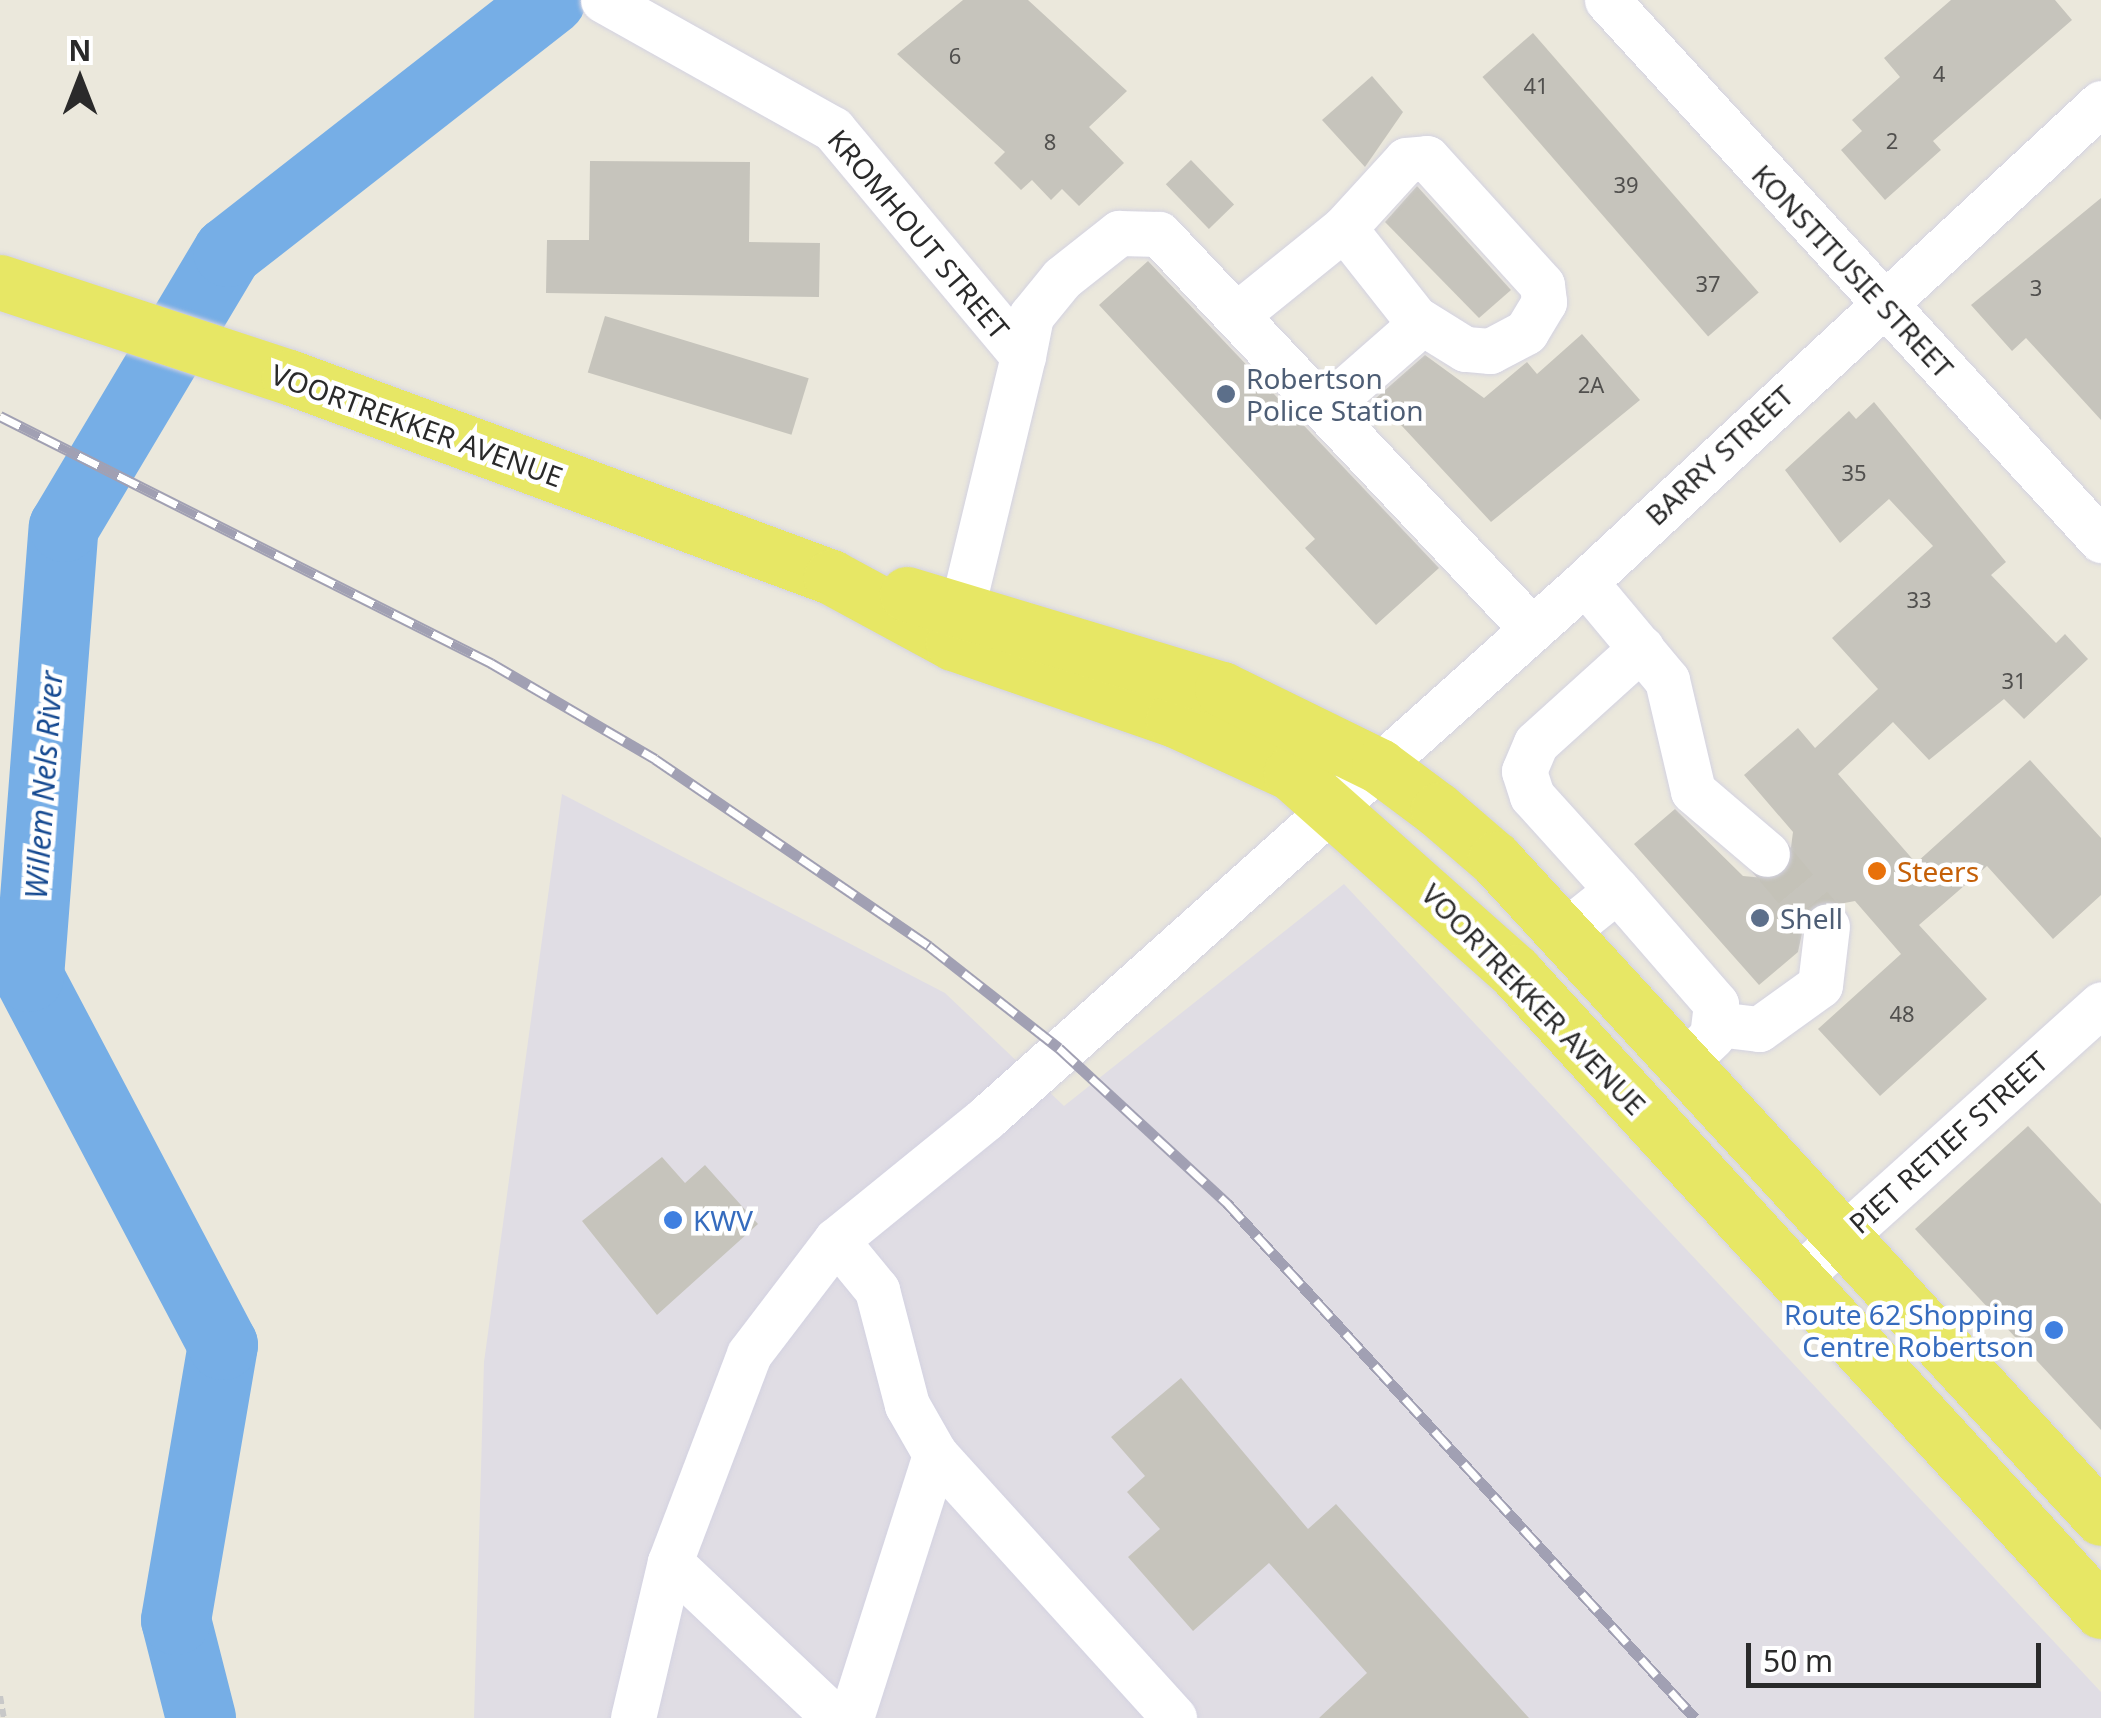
<!DOCTYPE html>
<html>
<head>
<meta charset="utf-8">
<style>
  body { margin:0 }
  #map { position:relative; width:2101px; height:1718px; overflow:hidden; background:#ebe8dc; font-family:"Noto Sans",sans-serif }
  div>[style] { position:absolute }
  .industrial>* { inset:0; background:#e0dde4 }
  .river>* { height:70px; margin:-35px; padding:0 35px; transform-origin:35px; border-radius:35px; background:#76aee6 }
  .building>* { inset:0; background:#c6c4bc; transform-origin:0 0 }
  .minor-tunnel>* { height:45px; margin-top:-22.5px; transform-origin:0; background:repeating-linear-gradient(90deg,#c4c2b8 0 45px,transparent 0 67px) }
  .path>* { height:6px; margin-top:-3px; transform-origin:0; background:repeating-linear-gradient(90deg,#c8c8c8 0 8px,transparent 0 13px) }
  .roads { filter:drop-shadow(0 0 2px #d3d2e1) drop-shadow(0 0 2px #d3d2e1) }
  .minor>* { height:45px; margin:-22.5px; padding:0 22.5px; transform-origin:22.5px; border-radius:22.5px; background:#fff }
  .major>* { height:55px; margin:-27.5px; padding:0 27.5px; transform-origin:27.5px; border-radius:27.5px; background:#e7e765 }
  .rail>* { height:11px; margin-top:-5.5px; transform-origin:0; background:repeating-linear-gradient(90deg,#fff 0 22px,#a1a0b3 0 44px); box-sizing:border-box; border-block:2px solid #a1a0b3 }
  .dots>* { width:28px; height:28px; translate:-50% -50%; box-sizing:border-box; border:5px solid #fff; border-radius:50% }
  span { translate:-50% -50%; white-space:nowrap; text-align:center; line-height:1.15; -webkit-text-stroke:9px #fff; paint-order:stroke }
  .number-label { font-size:22px; color:#51504e }
  .number-label span { -webkit-text-stroke-width:0 }
  .street-label { font-size:28px; color:#2a2a2a }
  .service-label { font-size:28px; color:#4e5e75 }
  .left { translate:0 -50%; text-align:left }
  .food-label { font-size:28px; color:#c56008 }
  .shop-label { font-size:28px; color:#366cbe }
  .right { translate:-100% -50%; text-align:right }
  .water-label { font-size:30px; color:#164a91; font-style:italic }
  .north { position:absolute; left:30px; top:30px; width:100px; height:100px; -webkit-text-stroke:8px #fff; paint-order:stroke; rotate:0deg; font-size:28px; font-weight:700; line-height:40px; text-align:center; color:#2a2a2a }
  .north::after { content:''; display:block; margin:auto; width:35px; height:45px; background:#2a2a2a; clip-path:polygon(50% 0,100% 100%,50% 72%,0 100%) }
  .scale { position:absolute; left:1746px; top:1643px; width:295px; height:45px; box-sizing:border-box; border:5px solid #2a2a2a; border-top:0; padding-left:12px; font-size:30px; line-height:35px; white-space:nowrap; color:#2a2a2a; -webkit-text-stroke:8px #fff; paint-order:stroke }
</style>
</head>
<body>
<div id="map">
  <div class="industrial">
    <div style="clip-path:polygon(562px 794px,945px 993px,1064px 1106px,1344px 884px,2101px 1692px,2101px 1718px,474px 1718px,484px 1362px)"></div>
  </div>
  <div class="river">
    <div style="left:201px;top:1718px;width:101px;rotate:-104.3deg"></div>
    <div style="left:176px;top:1620px;width:279px;rotate:-80.3deg"></div>
    <div style="left:223px;top:1345px;width:416px;rotate:-117.8deg"></div>
    <div style="left:29px;top:977px;width:451px;rotate:-85.6deg"></div>
    <div style="left:64px;top:527px;width:320px;rotate:-59.2deg"></div>
    <div style="left:228px;top:252px;width:410px;rotate:-38deg"></div>
  </div>
  <div class="building">
    <div style="clip-path:polygon(963px 0,1028px 0,1127px 91px,1089px 127px,1124px 163px,1079px 206px,1062px 189px,1051px 200px,1032px 180px,1021px 190px,994px 163px,1005px 152px,897px 54px)"></div>
    <div style="clip-path:polygon(1951px 0,2055px 0,2072px 20px,1933px 141px,1941px 150px,1885px 200px,1841px 150px,1862px 131px,1852px 120px,1900px 77px,1884px 58px)"></div>
    <div style="left:1533px;top:33px;width:344px;height:67px;rotate:49deg"></div>
    <div style="clip-path:polygon(1372px 76px,1403px 112px,1365px 167px,1322px 120px)"></div>
    <div style="left:1191px;top:160px;width:62px;height:35px;rotate:46deg"></div>
    <div style="clip-path:polygon(590px 161px,750px 162px,749px 242px,820px 243px,819px 297px,546px 293px,547px 240px,589px 240px)"></div>
    <div style="clip-path:polygon(1417px 186px,1511px 290px,1479px 318px,1385px 222px)"></div>
    <div style="clip-path:polygon(2101px 198px,2101px 420px,2026px 338px,2012px 351px,1971px 305px)"></div>
    <div style="clip-path:polygon(1148px 261px,1439px 568px,1376px 625px,1305px 548px,1315px 539px,1099px 305px)"></div>
    <div style="left:605px;top:316px;width:213px;height:59px;rotate:17deg"></div>
    <div style="clip-path:polygon(1582px 334px,1640px 400px,1491px 522px,1376px 398px,1425px 355px,1484px 398px,1527px 362px,1537px 374px)"></div>
    <div style="clip-path:polygon(1874px 402px,2006px 562px,1991px 575px,2056px 643px,2065px 634px,2088px 659px,2024px 719px,2004px 699px,1929px 760px,1893px 722px,1838px 774px,1916px 863px,2030px 760px,2101px 838px,2101px 895px,2053px 939px,1987px 866px,1919px 925px,1987px 999px,1880px 1096px,1818px 1029px,1901px 954px,1855px 901px,1807px 910px,1798px 952px,1759px 985px,1634px 844px,1675px 809px,1743px 876px,1775px 879px,1788px 870px,1793px 832px,1744px 775px,1798px 728px,1815px 748px,1878px 689px,1832px 638px,1933px 546px,1889px 499px,1840px 543px,1785px 470px,1849px 411px,1856px 419px)"></div>
    <div style="clip-path:polygon(2028px 1126px,2101px 1204px,2101px 1430px,1915px 1229px)"></div>
    <div style="clip-path:polygon(662px 1157px,685px 1183px,705px 1165px,758px 1224px,657px 1315px,582px 1221px)"></div>
    <div style="clip-path:polygon(1181px 1378px,1308px 1529px,1336px 1504px,1529px 1718px,1319px 1718px,1367px 1673px,1269px 1563px,1193px 1631px,1128px 1557px,1160px 1529px,1127px 1492px,1145px 1476px,1111px 1437px)"></div>
  </div>
  <div class="minor-tunnel">
    <div style="left:1767px;top:854px;width:94px;rotate:50.2deg"></div>
  </div>
  <div class="path">
    <div style="left:0;top:1696px;width:22px;rotate:80deg"></div>
  </div>
  <div class="roads">
    <div class="minor">
      <div style="left:603px;top:0;width:264px;rotate:29.3deg"></div>
      <div style="left:833px;top:129px;width:296px;rotate:50.1deg"></div>
      <div style="left:1023px;top:356px;width:293px;rotate:103.6deg"></div>
      <div style="left:1607px;top:0;width:732px;rotate:47.55deg"></div>
      <div style="left:1344px;top:228px;width:92px;rotate:-47.6deg"></div>
      <div style="left:1406px;top:160px;width:21px;rotate:-5deg"></div>
      <div style="left:1427px;top:158px;width:171px;rotate:47.8deg"></div>
      <div style="left:1542px;top:285px;width:17px;rotate:83deg"></div>
      <div style="left:1544px;top:302px;width:35px;rotate:121deg"></div>
      <div style="left:1526px;top:332px;width:41px;rotate:152.2deg"></div>
      <div style="left:1490px;top:351px;width:25px;rotate:-175deg"></div>
      <div style="left:1465px;top:349px;width:59px;rotate:-148.2deg"></div>
      <div style="left:1240px;top:312px;width:134px;rotate:-38.9deg"></div>
      <div style="left:1344px;top:228px;width:115px;rotate:51.7deg"></div>
      <div style="left:1415px;top:318px;width:18px;rotate:112deg"></div>
      <div style="left:1408px;top:335px;width:106px;rotate:138.8deg"></div>
      <div style="left:1023px;top:356px;width:41px;rotate:-78.7deg"></div>
      <div style="left:1031px;top:316px;width:49px;rotate:-50.8deg"></div>
      <div style="left:1062px;top:278px;width:73px;rotate:-38.3deg"></div>
      <div style="left:1119px;top:233px;width:40px;rotate:1.4deg"></div>
      <div style="left:1159px;top:234px;width:543px;rotate:46.64deg"></div>
      <div style="left:1585px;top:582px;width:128px;rotate:50.1deg"></div>
      <div style="left:1667px;top:680px;width:114px;rotate:76.8deg"></div>
      <div style="left:1693px;top:791px;width:97px;rotate:40.4deg"></div>
      <div style="left:1617px;top:890px;width:127px;rotate:-132.1deg"></div>
      <div style="left:1532px;top:796px;width:26px;rotate:-108deg"></div>
      <div style="left:1524px;top:771px;width:30px;rotate:-67deg"></div>
      <div style="left:1536px;top:743px;width:142px;rotate:-42.1deg"></div>
      <div style="left:1562px;top:934px;width:70px;rotate:-38.7deg"></div>
      <div style="left:1617px;top:890px;width:151px;rotate:49deg"></div>
      <div style="left:1716px;top:1004px;width:32px;rotate:97deg"></div>
      <div style="left:1712px;top:1036px;width:43px;rotate:135.9deg"></div>
      <div style="left:1717px;top:1024px;width:42px;rotate:6.8deg"></div>
      <div style="left:1759px;top:1029px;width:75px;rotate:-35.8deg"></div>
      <div style="left:1820px;top:985px;width:59px;rotate:-83.2deg"></div>
      <div style="left:836px;top:1240px;width:65px;rotate:50.6deg"></div>
      <div style="left:877px;top:1290px;width:119px;rotate:75.4deg"></div>
      <div style="left:907px;top:1405px;width:56px;rotate:60.3deg"></div>
      <div style="left:935px;top:1454px;width:356px;rotate:47.8deg"></div>
      <div style="left:1795px;top:1280px;width:412px;rotate:-42deg"></div>
      <div style="left:670px;top:1562px;width:227px;rotate:43.4deg"></div>
      <div style="left:633px;top:1718px;width:160px;rotate:-76.7deg"></div>
      <div style="left:670px;top:1562px;width:222px;rotate:-69.2deg"></div>
      <div style="left:749px;top:1354px;width:143px;rotate:-52.7deg"></div>
      <div style="left:836px;top:1240px;width:193px;rotate:-39.1deg"></div>
      <div style="left:986px;top:1118px;width:804px;rotate:-41.82deg"></div>
      <div style="left:1585px;top:582px;width:704px;rotate:-42.87deg"></div>
      <div style="left:851px;top:1718px;width:277px;rotate:-72.3deg"></div>
    </div>
    <div class="major">
      <div style="left:0;top:282px;width:304px;rotate:18.2deg"></div>
      <div style="left:289px;top:377px;width:578px;rotate:20.25deg"></div>
      <div style="left:831px;top:577px;width:139px;rotate:28.4deg"></div>
      <div style="left:953px;top:643px;width:233px;rotate:19.1deg"></div>
      <div style="left:1173px;top:719px;width:130px;rotate:24.6deg"></div>
      <div style="left:1291px;top:773px;width:300px;rotate:41.6deg"></div>
      <div style="left:1515px;top:972px;width:867px;rotate:47.48deg"></div>
      <div style="left:907px;top:594px;width:329px;rotate:16.8deg"></div>
      <div style="left:1222px;top:689px;width:175px;rotate:26.1deg"></div>
      <div style="left:1379px;top:766px;width:74px;rotate:36.7deg"></div>
      <div style="left:1438px;top:810px;width:75px;rotate:40.7deg"></div>
      <div style="left:1495px;top:859px;width:895px;rotate:47.4deg"></div>
    </div>
  </div>
  <div class="rail">
    <div style="left:0;top:416px;width:550px;rotate:26.7deg"></div>
    <div style="left:491px;top:663px;width:190px;rotate:30.3deg"></div>
    <div style="left:655px;top:759px;width:332px;rotate:34.3deg"></div>
    <div style="left:929px;top:946px;width:165px;rotate:38.1deg"></div>
    <div style="left:1059px;top:1048px;width:229px;rotate:42.7deg"></div>
    <div style="left:1227px;top:1203px;width:696px;rotate:47.74deg"></div>
  </div>
  <div class="dots">
    <div style="left:1226px;top:394px;background:#5c6f8a"></div>
    <div style="left:1877px;top:871px;background:#e8710a"></div>
    <div style="left:1760px;top:918px;background:#5c6f8a"></div>
    <div style="left:673px;top:1220px;background:#3f7fe0"></div>
    <div style="left:2054px;top:1330px;background:#3f7fe0"></div>
  </div>
  <div class="number-label">
    <span style="left:955px;top:56px">6</span>
    <span style="left:1939px;top:74px">4</span>
    <span style="left:1536px;top:86px">41</span>
    <span style="left:1892px;top:141px">2</span>
    <span style="left:1050px;top:142px">8</span>
    <span style="left:1626px;top:185px">39</span>
    <span style="left:1708px;top:284px">37</span>
    <span style="left:2036px;top:288px">3</span>
    <span style="left:1591px;top:385px">2A</span>
    <span style="left:1854px;top:473px">35</span>
    <span style="left:1919px;top:600px">33</span>
    <span style="left:2014px;top:681px">31</span>
    <span style="left:1902px;top:1014px">48</span>
  </div>
  <div class="street-label">
    <span style="left:919px;top:234px;rotate:50deg">KROMHOUT STREET</span>
    <span style="left:1853px;top:271px;rotate:47deg">KONSTITUSIE STREET</span>
    <span style="left:417px;top:425px;rotate:20deg">VOORTREKKER AVENUE</span>
    <span style="left:1719px;top:455px;rotate:-43deg">BARRY STREET</span>
    <span style="left:1534px;top:999px;rotate:46deg">VOORTREKKER AVENUE</span>
    <span style="left:1948px;top:1142px;rotate:-42deg">PIET RETIEF STREET</span>
  </div>
  <div class="service-label">
    <span class="left" style="left:1246px;top:394px">Robertson<br>Police Station</span>
    <span class="left" style="left:1780px;top:918px">Shell</span>
  </div>
  <div class="food-label">
    <span class="left" style="left:1897px;top:871px">Steers</span>
  </div>
  <div class="shop-label">
    <span class="left" style="left:693px;top:1220px">KWV</span>
    <span class="right" style="left:2034px;top:1330px">Route 62 Shopping<br>Centre Robertson</span>
  </div>
  <div class="water-label">
    <span style="left:44px;top:785px;rotate:-86deg">Willem Nels River</span>
  </div>
  <div class="north">N</div>
  <div class="scale">50 m</div>
</div>
</body>
</html>
